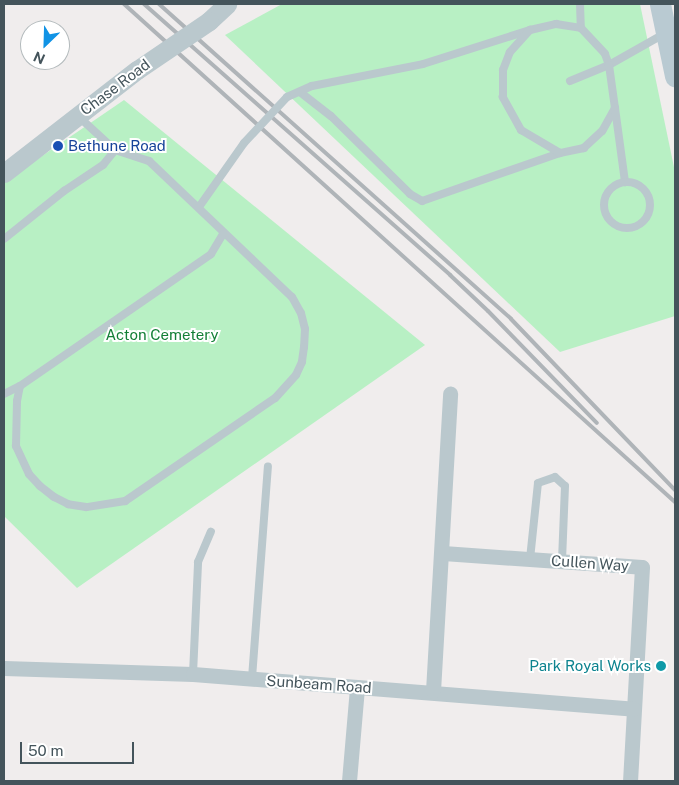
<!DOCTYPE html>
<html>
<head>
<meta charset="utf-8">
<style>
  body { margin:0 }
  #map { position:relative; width:679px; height:785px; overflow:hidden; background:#f0eded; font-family:"Public Sans",sans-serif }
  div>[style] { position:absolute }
  .green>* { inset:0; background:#b8f0c4 }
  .service>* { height:8px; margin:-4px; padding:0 4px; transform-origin:4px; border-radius:4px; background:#bac8cd }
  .service>.ring { margin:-4px; padding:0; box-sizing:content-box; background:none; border:8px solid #bac8cd; border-radius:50% }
  .minor>* { height:15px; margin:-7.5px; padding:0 7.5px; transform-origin:7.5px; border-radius:7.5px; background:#bac8cd }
  .tertiary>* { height:19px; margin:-9.5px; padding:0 9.5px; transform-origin:9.5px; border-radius:9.5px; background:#bac8cd }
  .secondary>* { height:21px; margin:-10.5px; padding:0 10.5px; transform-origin:10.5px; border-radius:10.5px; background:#b9cad2 }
  .rail>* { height:4px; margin:-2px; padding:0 2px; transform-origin:2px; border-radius:2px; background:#afb4b8 }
  .service-bridge>* { height:8px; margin:-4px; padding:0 4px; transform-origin:4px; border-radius:4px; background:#bac8cd }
  .tertiary-bridge>* { height:19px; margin:-9.5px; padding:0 9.5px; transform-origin:9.5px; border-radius:9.5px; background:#bac8cd }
  .dots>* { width:14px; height:14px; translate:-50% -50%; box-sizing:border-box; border:2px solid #fff; border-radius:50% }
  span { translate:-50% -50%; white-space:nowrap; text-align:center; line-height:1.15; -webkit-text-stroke:4px #fff; paint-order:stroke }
  .street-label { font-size:15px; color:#44545b }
  .transit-label { font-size:15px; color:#164399 }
  .left { translate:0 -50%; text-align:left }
  .park-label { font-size:15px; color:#137f36 }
  .culture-label { font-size:15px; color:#0d838f }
  .right { translate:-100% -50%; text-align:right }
  .frame { position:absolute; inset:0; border:5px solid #44545b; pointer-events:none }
  .north { position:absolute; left:20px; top:20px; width:50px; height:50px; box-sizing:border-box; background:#fff; border:1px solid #b4bbbd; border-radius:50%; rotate:204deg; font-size:14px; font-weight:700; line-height:20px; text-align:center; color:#44545b }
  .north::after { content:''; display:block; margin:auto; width:18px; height:22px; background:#1193e5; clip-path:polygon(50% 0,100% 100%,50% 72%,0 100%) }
  .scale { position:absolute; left:20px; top:742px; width:114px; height:22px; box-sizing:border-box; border:2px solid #44545b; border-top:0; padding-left:6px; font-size:15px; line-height:18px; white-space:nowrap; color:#44545b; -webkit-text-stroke:4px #fff; paint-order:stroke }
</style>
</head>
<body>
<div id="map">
  <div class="green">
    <div style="clip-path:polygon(282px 4px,640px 4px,675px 172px,675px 316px,560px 352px,225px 35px)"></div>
    <div style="clip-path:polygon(124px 100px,425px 345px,77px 588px,4px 516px,4px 182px)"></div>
  </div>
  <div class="service">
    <div style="left:580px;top:4px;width:24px;rotate:88deg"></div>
    <div style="left:570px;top:81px;width:42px;rotate:-22.3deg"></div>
    <div style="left:609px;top:65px;width:63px;rotate:-29.4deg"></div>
    <div style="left:300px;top:92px;width:39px;rotate:38deg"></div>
    <div style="left:331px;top:116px;width:111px;rotate:44.6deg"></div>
    <div style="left:410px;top:194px;width:14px;rotate:30deg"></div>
    <div style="left:422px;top:201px;width:146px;rotate:-19.2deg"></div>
    <div style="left:287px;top:97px;width:27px;rotate:-24deg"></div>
    <div style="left:312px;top:86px;width:113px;rotate:-11.2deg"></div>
    <div style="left:423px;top:64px;width:112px;rotate:-17.6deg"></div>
    <div style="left:530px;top:30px;width:27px;rotate:-13deg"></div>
    <div style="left:556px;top:24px;width:25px;rotate:9deg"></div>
    <div style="left:581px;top:28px;width:35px;rotate:47deg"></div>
    <div style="left:605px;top:54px;width:12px;rotate:70deg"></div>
    <div style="left:609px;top:65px;width:43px;rotate:82.1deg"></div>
    <div style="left:615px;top:108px;width:26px;rotate:119deg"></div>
    <div style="left:602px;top:131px;width:25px;rotate:137deg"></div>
    <div style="left:584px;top:148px;width:25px;rotate:168deg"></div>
    <div style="left:560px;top:153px;width:45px;rotate:-149.5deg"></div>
    <div style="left:521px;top:130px;width:38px;rotate:-119deg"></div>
    <div style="left:503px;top:97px;width:27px;rotate:-90deg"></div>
    <div style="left:503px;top:70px;width:19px;rotate:-69deg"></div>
    <div style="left:510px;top:52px;width:30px;rotate:-48deg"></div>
    <div style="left:615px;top:108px;width:75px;rotate:82.3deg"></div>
    <div style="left:79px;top:117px;width:49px;rotate:42.5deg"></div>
    <div style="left:115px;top:150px;width:36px;rotate:18deg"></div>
    <div style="left:149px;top:161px;width:197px;rotate:43.6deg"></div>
    <div style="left:292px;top:297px;width:18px;rotate:61deg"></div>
    <div style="left:301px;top:313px;width:16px;rotate:76deg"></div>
    <div style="left:305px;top:329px;width:18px;rotate:93deg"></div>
    <div style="left:304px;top:347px;width:15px;rotate:98deg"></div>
    <div style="left:302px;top:362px;width:14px;rotate:115deg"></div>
    <div style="left:296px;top:375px;width:31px;rotate:132deg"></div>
    <div style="left:275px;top:398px;width:182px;rotate:145.5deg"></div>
    <div style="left:125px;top:501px;width:39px;rotate:171deg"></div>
    <div style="left:86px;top:507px;width:18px;rotate:-171deg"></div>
    <div style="left:68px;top:504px;width:16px;rotate:-153deg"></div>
    <div style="left:54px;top:497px;width:18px;rotate:-142deg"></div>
    <div style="left:40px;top:486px;width:16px;rotate:-133deg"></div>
    <div style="left:29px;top:474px;width:31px;rotate:-115deg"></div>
    <div style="left:16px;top:446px;width:45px;rotate:-88.7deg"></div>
    <div style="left:17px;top:401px;width:15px;rotate:-79deg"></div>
    <div style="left:20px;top:386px;width:232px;rotate:-34.6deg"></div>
    <div style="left:211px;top:254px;width:23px;rotate:-59deg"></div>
    <div class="ring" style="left:604px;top:182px;width:38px;height:38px"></div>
    <div style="left:199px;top:207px;width:78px;rotate:-54.9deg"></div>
    <div style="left:4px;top:239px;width:77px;rotate:-38.7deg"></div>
    <div style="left:64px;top:191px;width:47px;rotate:-33.7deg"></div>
    <div style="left:103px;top:165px;width:19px;rotate:-51deg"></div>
    <div style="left:4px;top:394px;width:18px;rotate:-27deg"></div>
    <div style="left:530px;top:559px;width:76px;rotate:-84deg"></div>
    <div style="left:538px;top:483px;width:18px;rotate:-19deg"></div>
    <div style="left:555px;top:477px;width:13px;rotate:42deg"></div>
    <div style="left:565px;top:486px;width:75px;rotate:92.3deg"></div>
    <div style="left:193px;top:674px;width:112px;rotate:-87.4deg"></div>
    <div style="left:198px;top:562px;width:33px;rotate:-67deg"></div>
    <div style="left:252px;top:678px;width:212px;rotate:-85.7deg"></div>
  </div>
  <div class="minor">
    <div style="left:443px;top:553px;width:199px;rotate:4deg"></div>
    <div style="left:642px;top:567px;width:214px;rotate:93.2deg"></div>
    <div style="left:4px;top:668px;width:189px;rotate:1.8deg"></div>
    <div style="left:193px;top:674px;width:442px;rotate:4.5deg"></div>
    <div style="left:433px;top:691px;width:298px;rotate:-86.7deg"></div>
    <div style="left:349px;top:781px;width:94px;rotate:-85.1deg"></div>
  </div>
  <div class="tertiary">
    <div style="left:209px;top:21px;width:25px;rotate:-43deg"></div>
    <div style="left:4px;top:173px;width:168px;rotate:-37.8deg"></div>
  </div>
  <div class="secondary">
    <div style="left:660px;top:4px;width:74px;rotate:78.2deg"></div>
  </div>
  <div class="rail">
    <div style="left:124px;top:4px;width:743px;rotate:42.11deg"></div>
    <div style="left:144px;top:4px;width:409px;rotate:41.5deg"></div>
    <div style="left:450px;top:275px;width:52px;rotate:43.5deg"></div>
    <div style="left:488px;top:311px;width:156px;rotate:45.8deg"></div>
    <div style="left:159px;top:4px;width:472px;rotate:41.8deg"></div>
    <div style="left:511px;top:319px;width:237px;rotate:46.2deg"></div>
  </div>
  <div class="service-bridge">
    <div style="left:244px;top:143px;width:63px;rotate:-46.9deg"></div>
  </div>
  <div class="tertiary-bridge">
    <div style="left:137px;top:70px;width:87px;rotate:-34.2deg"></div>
  </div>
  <div class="dots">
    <div style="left:58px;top:146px;background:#1a4fb4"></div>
    <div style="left:661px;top:666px;background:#0f9aa8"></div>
  </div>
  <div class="street-label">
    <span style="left:115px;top:87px;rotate:-37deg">Chase Road</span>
    <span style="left:590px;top:563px;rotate:4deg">Cullen Way</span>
    <span style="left:319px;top:684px;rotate:4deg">Sunbeam Road</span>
  </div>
  <div class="transit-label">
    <span class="left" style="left:68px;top:146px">Bethune Road</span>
  </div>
  <div class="park-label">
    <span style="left:162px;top:335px">Acton Cemetery</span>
  </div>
  <div class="culture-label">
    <span class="right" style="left:651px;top:666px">Park Royal Works</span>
  </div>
  <div class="frame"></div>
  <div class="north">N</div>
  <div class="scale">50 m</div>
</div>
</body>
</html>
